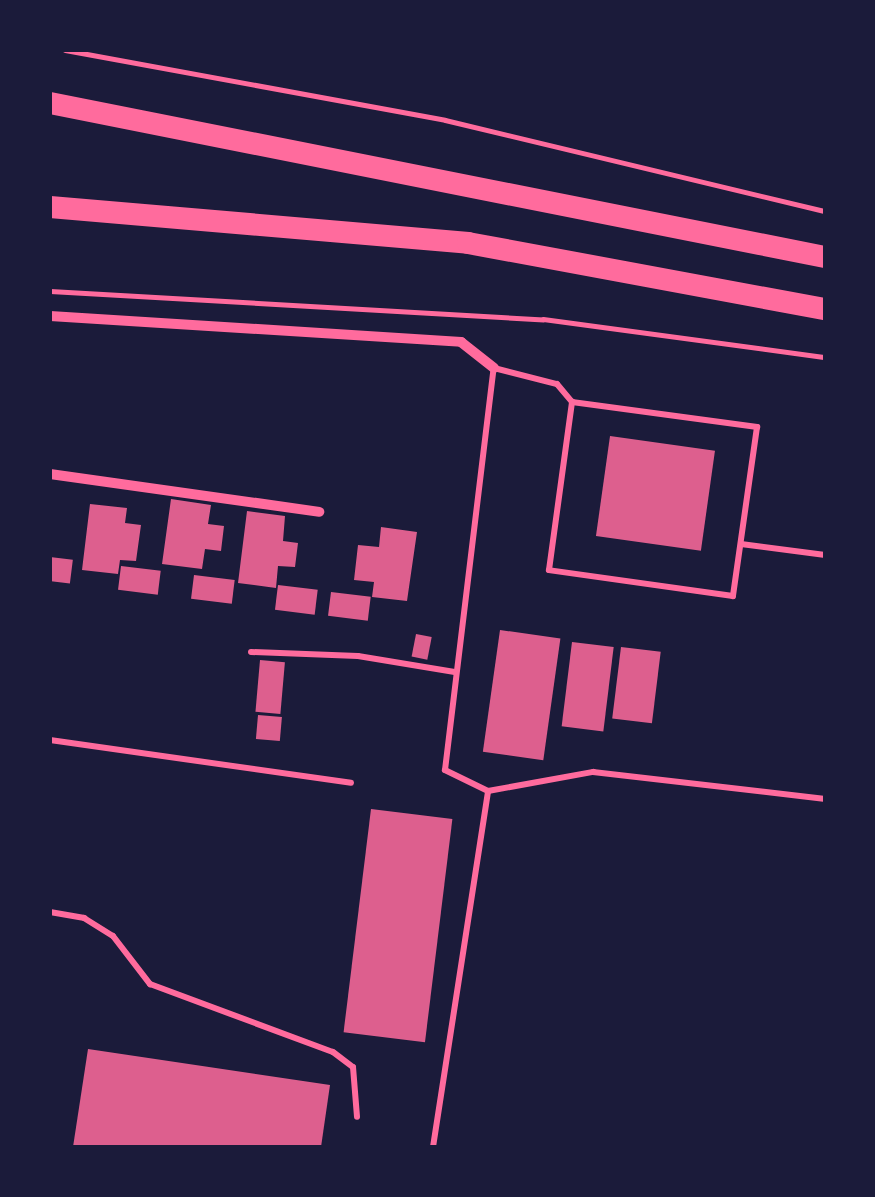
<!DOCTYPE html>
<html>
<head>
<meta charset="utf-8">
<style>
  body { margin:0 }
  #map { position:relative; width:875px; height:1197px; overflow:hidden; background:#1b1b3a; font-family:"PT Serif",serif }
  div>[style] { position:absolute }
  .building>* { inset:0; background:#dd5f8e; transform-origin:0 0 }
  .path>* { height:5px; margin:-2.5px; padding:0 2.5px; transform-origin:2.5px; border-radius:2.5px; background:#ff6b9d }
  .service>* { height:6px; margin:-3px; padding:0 3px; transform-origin:3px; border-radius:3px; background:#ff6b9d }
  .minor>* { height:10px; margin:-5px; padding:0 5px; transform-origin:5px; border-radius:5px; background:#ff6b9d }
  .primary>* { height:22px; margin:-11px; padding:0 11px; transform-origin:11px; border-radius:11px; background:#ff6b9d }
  span { translate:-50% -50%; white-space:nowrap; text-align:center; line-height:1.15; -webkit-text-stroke:9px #1b1b3a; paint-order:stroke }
  .frame { position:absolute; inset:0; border:52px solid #1b1b3a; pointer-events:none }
</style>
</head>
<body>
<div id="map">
  <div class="building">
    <div style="left:610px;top:436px;width:106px;height:101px;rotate:8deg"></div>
    <div style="clip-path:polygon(171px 499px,211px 505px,208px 524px,224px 526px,221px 551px,205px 549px,202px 569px,162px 564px)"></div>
    <div style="clip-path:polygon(90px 504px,127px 508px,125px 523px,141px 525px,136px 561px,120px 560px,118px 574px,82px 570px)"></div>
    <div style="clip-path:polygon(247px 511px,285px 516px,283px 541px,298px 543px,295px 567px,278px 566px,276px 588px,238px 583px)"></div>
    <div style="clip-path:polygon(381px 527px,417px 532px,407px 601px,372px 597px,374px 582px,354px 580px,358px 545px,379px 547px)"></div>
    <div style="left:50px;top:557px;width:23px;height:24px;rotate:7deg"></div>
    <div style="left:121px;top:566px;width:40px;height:24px;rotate:7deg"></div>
    <div style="left:194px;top:575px;width:41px;height:24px;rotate:7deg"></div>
    <div style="left:278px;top:585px;width:40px;height:25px;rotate:7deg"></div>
    <div style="left:331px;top:592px;width:40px;height:24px;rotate:7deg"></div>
    <div style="left:500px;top:630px;width:61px;height:123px;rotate:8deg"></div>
    <div style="left:416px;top:634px;width:16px;height:23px;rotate:11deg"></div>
    <div style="left:572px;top:642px;width:42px;height:85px;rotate:7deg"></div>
    <div style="left:621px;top:647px;width:40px;height:72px;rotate:7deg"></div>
    <div style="left:260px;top:660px;width:25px;height:52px;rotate:5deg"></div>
    <div style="left:258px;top:715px;width:24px;height:24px;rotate:5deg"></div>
    <div style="left:371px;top:809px;width:82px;height:225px;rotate:7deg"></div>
    <div style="clip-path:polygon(88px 1049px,330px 1085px,321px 1147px,73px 1147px)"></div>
  </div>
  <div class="path">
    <div style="left:65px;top:50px;width:386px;rotate:10.4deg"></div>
    <div style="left:445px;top:120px;width:391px;rotate:13.5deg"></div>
    <div style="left:50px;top:291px;width:494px;rotate:3.3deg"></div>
    <div style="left:543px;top:319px;width:285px;rotate:7.7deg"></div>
  </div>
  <div class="service">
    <div style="left:741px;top:544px;width:85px;rotate:7.5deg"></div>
    <div style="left:251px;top:652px;width:107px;rotate:2.1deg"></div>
    <div style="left:358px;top:656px;width:98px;rotate:9.4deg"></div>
    <div style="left:50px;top:740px;width:304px;rotate:8.1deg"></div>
    <div style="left:488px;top:791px;width:107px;rotate:-10.3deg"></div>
    <div style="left:593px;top:772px;width:234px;rotate:6.6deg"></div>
    <div style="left:50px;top:912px;width:35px;rotate:10deg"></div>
    <div style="left:84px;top:918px;width:34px;rotate:32deg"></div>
    <div style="left:113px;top:936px;width:61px;rotate:52.4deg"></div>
    <div style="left:150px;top:984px;width:195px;rotate:20.4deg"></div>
    <div style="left:333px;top:1052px;width:25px;rotate:37deg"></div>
    <div style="left:353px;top:1067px;width:50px;rotate:85.4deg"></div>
    <div style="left:433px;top:1147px;width:360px;rotate:-81.2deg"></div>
    <div style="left:488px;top:791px;width:48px;rotate:-154deg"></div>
    <div style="left:445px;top:770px;width:405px;rotate:-83.1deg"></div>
    <div style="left:494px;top:368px;width:65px;rotate:14.3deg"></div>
    <div style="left:557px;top:384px;width:23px;rotate:50deg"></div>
    <div style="left:572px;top:402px;width:187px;rotate:7.7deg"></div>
    <div style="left:757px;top:427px;width:171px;rotate:98.1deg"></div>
    <div style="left:733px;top:596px;width:186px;rotate:-172deg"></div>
    <div style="left:549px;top:570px;width:170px;rotate:-82.2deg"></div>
  </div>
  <div class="minor">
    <div style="left:50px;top:316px;width:412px;rotate:3.6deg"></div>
    <div style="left:461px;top:342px;width:42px;rotate:38.2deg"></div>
    <div style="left:50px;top:474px;width:272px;rotate:8deg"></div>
  </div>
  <div class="primary">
    <div style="left:50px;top:103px;width:790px;rotate:11.24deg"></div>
    <div style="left:50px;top:207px;width:420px;rotate:4.9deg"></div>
    <div style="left:468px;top:243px;width:363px;rotate:10.5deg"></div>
  </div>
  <div class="frame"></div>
</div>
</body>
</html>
